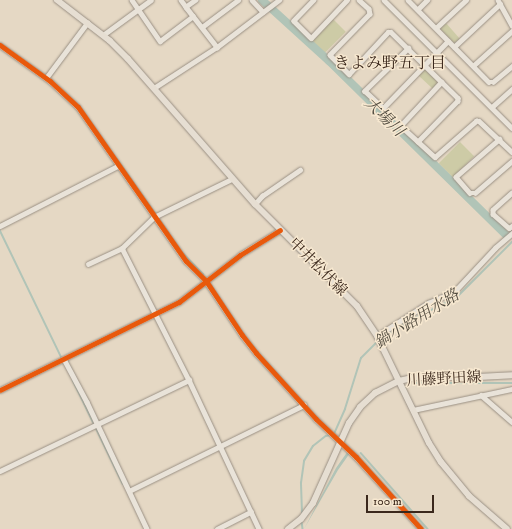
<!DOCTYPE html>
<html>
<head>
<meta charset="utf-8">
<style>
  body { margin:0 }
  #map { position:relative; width:512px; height:529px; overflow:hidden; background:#e5d8c4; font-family:"IM FELL DW Pica","Noto Serif JP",serif }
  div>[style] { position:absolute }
  .green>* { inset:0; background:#cdcba6; transform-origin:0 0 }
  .water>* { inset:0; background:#b1c4b7; transform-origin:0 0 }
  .stream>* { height:1.5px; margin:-0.75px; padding:0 0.75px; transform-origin:0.75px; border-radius:0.75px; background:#b1c4b7 }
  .river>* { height:8px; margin:-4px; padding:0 4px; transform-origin:4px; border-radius:4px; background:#b1c4b7 }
  .roads { filter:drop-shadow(0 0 1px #9a9084) drop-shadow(0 0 1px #9a9084) }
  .minor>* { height:4.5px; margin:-2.25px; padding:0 2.25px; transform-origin:2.25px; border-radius:2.25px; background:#e9e3d9 }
  .major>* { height:6px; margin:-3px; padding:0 3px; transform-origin:3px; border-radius:3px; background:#e6ded2 }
  .cycleway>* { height:5px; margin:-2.5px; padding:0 2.5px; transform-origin:2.5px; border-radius:2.5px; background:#e8590c }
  span { translate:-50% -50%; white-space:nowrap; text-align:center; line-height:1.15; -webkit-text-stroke:3px #f7e8d0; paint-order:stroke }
  .street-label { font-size:15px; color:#3b281c }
  .neighbourhood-label { font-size:16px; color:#3b281c }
  .water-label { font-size:16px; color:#534d41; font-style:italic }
  .scale { position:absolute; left:366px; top:495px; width:68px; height:18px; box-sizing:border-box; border:2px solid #3b281c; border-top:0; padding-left:5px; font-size:12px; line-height:14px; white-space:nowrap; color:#3b281c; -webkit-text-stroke:3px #f7e8d0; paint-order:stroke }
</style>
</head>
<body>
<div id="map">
  <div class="green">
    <div style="left:333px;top:19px;width:18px;height:30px;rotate:45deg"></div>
    <div style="clip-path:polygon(446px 23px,460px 39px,456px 42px,454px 43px,440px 29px)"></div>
    <div style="clip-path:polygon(424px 69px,437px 81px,437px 85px,433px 89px,418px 75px)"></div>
    <div style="left:460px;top:142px;width:20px;height:30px;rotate:45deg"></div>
  </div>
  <div class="water">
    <div style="left:512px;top:382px;width:2px;height:98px;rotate:90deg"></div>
    <div style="clip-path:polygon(348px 451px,350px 453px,338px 470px,304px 529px,336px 468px)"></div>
  </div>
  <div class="stream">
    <div style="left:117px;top:159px;width:90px;rotate:54.9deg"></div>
    <div style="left:0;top:230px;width:142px;rotate:64.2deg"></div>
    <div style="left:184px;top:254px;width:28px;rotate:46deg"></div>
    <div style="left:381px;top:339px;width:38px;rotate:-32deg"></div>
    <div style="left:413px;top:319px;width:48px;rotate:-26deg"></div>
    <div style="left:456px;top:298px;width:79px;rotate:-45deg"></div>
    <div style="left:73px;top:380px;width:115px;rotate:64.3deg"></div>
    <div style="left:361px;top:453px;width:101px;rotate:48.6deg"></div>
    <div style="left:302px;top:513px;width:30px;rotate:-92deg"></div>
    <div style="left:301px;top:483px;width:22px;rotate:-82deg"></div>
    <div style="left:304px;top:461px;width:17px;rotate:-59deg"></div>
    <div style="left:313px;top:446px;width:16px;rotate:-38deg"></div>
    <div style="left:326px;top:436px;width:8px;rotate:-14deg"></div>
    <div style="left:334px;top:434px;width:27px;rotate:-66deg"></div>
    <div style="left:345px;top:409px;width:53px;rotate:-72.6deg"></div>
    <div style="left:361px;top:358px;width:24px;rotate:-45deg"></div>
    <div style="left:302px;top:521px;width:8px;rotate:83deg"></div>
  </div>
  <div class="river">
    <div style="left:262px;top:0;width:91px;rotate:42.3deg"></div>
    <div style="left:329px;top:61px;width:248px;rotate:44.5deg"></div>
  </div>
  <div class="roads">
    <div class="minor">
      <div style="left:132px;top:0;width:50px;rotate:55.7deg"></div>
      <div style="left:160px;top:41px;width:41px;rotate:-37.1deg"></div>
      <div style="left:181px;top:0;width:9px;rotate:54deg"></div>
      <div style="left:196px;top:0;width:12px;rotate:145deg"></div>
      <div style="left:186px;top:7px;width:51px;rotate:52.2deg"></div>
      <div style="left:252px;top:0;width:16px;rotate:47deg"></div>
      <div style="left:314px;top:0;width:29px;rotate:134deg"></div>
      <div style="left:294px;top:21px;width:24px;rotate:45deg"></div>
      <div style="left:311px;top:38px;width:52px;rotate:-46.5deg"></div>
      <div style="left:359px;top:0;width:13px;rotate:42deg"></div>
      <div style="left:369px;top:9px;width:5px;rotate:79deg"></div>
      <div style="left:370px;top:14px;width:57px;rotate:134.3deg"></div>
      <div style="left:330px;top:55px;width:27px;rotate:45deg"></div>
      <div style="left:349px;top:74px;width:57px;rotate:-47.1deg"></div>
      <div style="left:388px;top:32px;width:3px"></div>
      <div style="left:391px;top:32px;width:94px;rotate:44.6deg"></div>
      <div style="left:458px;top:98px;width:3px;rotate:90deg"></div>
      <div style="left:458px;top:101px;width:57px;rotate:134.3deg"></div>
      <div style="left:384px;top:0;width:181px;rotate:45deg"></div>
      <div style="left:408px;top:0;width:115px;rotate:45.4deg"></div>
      <div style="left:489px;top:82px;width:4px"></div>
      <div style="left:493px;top:82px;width:25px;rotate:-40deg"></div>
      <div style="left:498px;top:0;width:29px;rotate:61deg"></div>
      <div style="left:418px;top:9px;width:13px;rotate:-45deg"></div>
      <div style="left:202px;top:27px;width:45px;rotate:-36.9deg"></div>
      <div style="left:436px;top:28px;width:41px;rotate:-43deg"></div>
      <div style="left:103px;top:35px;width:59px;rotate:-36.1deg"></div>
      <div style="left:0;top:45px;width:62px;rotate:35.8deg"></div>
      <div style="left:50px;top:81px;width:38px;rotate:43deg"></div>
      <div style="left:78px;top:107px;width:188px;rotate:55deg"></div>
      <div style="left:186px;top:261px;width:28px;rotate:45deg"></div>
      <div style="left:206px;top:281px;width:65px;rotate:56.3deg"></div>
      <div style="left:242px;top:335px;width:23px;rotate:52deg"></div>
      <div style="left:256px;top:353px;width:89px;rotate:47.7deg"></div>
      <div style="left:316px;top:419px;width:55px;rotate:43.5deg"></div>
      <div style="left:356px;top:457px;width:97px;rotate:47.9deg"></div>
      <div style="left:454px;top:47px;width:63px;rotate:-43.1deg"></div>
      <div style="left:409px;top:48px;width:62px;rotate:135.7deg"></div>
      <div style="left:365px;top:91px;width:25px;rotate:43deg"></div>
      <div style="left:383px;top:108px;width:93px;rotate:-45.9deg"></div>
      <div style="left:473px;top:66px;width:52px;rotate:-41.9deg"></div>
      <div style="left:46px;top:78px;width:69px;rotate:-53.3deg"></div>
      <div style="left:442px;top:82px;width:60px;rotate:133deg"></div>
      <div style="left:401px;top:126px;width:46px;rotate:42.4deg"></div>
      <div style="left:435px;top:157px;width:55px;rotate:-41.3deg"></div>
      <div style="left:476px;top:121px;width:3px"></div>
      <div style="left:479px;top:121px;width:45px;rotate:43.2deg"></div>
      <div style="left:154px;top:88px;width:75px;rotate:-33.1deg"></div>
      <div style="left:217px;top:47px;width:78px;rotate:-37.2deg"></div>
      <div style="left:492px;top:107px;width:27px;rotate:-42deg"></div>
      <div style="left:500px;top:139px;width:58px;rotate:139.2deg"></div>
      <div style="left:456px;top:177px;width:21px;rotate:49deg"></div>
      <div style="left:470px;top:193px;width:5px"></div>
      <div style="left:475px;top:193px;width:49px;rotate:-40.9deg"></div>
      <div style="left:512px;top:193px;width:25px;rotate:138deg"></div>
      <div style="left:493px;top:210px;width:4px;rotate:90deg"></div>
      <div style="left:493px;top:214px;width:21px;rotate:41deg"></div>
      <div style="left:509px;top:228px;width:4px;rotate:-34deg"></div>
      <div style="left:255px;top:204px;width:11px;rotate:-49deg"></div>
      <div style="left:262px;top:196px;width:46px;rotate:-34.4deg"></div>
      <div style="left:0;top:226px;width:132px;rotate:-27deg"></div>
      <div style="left:122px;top:248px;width:148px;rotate:63.1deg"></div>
      <div style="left:189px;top:380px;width:165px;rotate:64.8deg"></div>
      <div style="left:88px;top:264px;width:38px;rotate:-25deg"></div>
      <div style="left:122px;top:248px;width:45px;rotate:-44.1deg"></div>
      <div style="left:154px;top:217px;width:87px;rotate:-26deg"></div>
      <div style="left:377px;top:336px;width:61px;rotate:-32.9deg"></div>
      <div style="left:428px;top:303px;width:28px;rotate:-23deg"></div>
      <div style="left:454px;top:292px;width:60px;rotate:-47deg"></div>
      <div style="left:495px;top:248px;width:23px;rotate:-41deg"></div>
      <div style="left:64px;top:359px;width:49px;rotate:61.9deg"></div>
      <div style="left:87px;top:402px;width:140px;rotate:64.7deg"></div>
      <div style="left:0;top:390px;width:199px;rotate:-26.2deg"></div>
      <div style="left:179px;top:302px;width:77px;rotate:-37.6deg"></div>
      <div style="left:240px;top:255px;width:47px;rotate:-32deg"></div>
      <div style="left:481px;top:395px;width:41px;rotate:41.1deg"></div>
      <div style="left:413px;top:410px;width:101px;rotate:-12deg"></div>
      <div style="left:0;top:471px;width:210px;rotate:-25.7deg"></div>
      <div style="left:129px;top:491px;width:195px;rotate:-26.2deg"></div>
      <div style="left:217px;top:529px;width:38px;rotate:-27deg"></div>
    </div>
    <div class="major">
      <div style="left:57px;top:0;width:67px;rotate:37.7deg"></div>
      <div style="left:110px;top:41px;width:25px;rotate:45deg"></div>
      <div style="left:128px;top:59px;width:193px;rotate:48.8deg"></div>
      <div style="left:255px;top:204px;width:144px;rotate:45deg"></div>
      <div style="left:357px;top:306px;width:36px;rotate:56deg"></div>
      <div style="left:377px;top:336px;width:119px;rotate:64.1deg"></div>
      <div style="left:429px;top:443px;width:22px;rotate:58deg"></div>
      <div style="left:441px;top:462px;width:44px;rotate:50.5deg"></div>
      <div style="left:469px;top:496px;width:50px;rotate:41deg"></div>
      <div style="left:288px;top:529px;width:16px;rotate:-38deg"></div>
      <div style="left:301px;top:519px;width:20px;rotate:-53deg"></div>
      <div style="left:313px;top:503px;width:88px;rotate:-65.8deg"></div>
      <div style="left:349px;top:423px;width:19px;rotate:-55deg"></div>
      <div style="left:360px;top:407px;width:21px;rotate:-43deg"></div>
      <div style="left:375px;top:393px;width:27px;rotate:-27deg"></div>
      <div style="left:399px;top:381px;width:18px;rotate:-13deg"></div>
      <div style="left:417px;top:377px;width:61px"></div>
      <div style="left:478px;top:377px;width:34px;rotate:-3deg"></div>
    </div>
  </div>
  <div class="cycleway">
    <div style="left:0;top:45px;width:62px;rotate:35.8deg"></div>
    <div style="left:50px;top:81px;width:38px;rotate:43deg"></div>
    <div style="left:78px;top:107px;width:188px;rotate:55deg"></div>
    <div style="left:186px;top:261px;width:28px;rotate:45deg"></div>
    <div style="left:206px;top:281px;width:65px;rotate:56.3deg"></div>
    <div style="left:242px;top:335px;width:23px;rotate:52deg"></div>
    <div style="left:256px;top:353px;width:89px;rotate:47.7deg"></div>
    <div style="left:316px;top:419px;width:55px;rotate:43.5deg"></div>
    <div style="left:356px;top:457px;width:97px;rotate:47.9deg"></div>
    <div style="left:0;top:390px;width:199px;rotate:-26.2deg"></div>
    <div style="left:179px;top:302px;width:77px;rotate:-37.6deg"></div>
    <div style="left:240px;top:255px;width:47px;rotate:-32deg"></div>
  </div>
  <div class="street-label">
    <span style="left:318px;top:267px;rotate:45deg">中井松伏線</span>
    <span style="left:444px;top:379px;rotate:-3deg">川藤野田線</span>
  </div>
  <div class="neighbourhood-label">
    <span style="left:390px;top:63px">きよみ野五丁目</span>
  </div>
  <div class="water-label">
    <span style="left:384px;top:117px;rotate:44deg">大場川</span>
    <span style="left:417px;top:319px;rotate:-32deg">鍋小路用水路</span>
  </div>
  <div class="scale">100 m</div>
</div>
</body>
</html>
